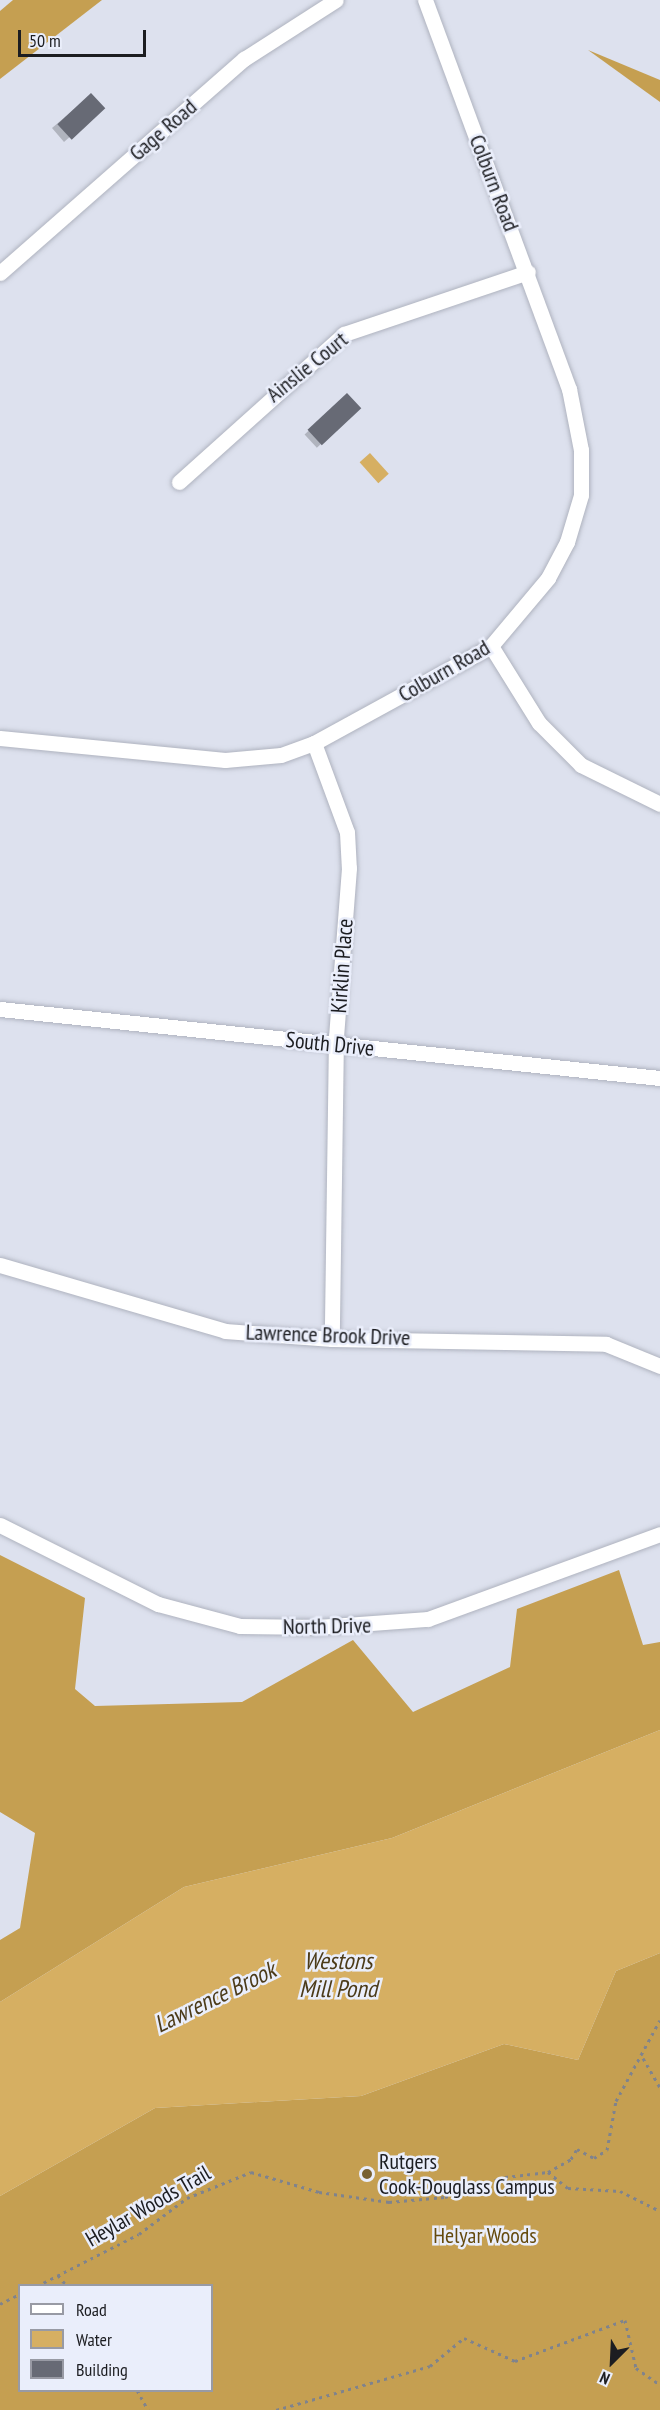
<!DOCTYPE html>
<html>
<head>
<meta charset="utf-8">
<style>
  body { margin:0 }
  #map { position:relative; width:660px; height:2410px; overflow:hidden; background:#dde1ee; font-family:"PT Sans Narrow",sans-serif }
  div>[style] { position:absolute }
  .forest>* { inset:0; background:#c59f51 }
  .water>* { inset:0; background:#d6af62; transform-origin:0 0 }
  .shadow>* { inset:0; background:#0003; transform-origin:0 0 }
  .building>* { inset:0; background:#676a75; transform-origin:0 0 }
  .path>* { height:3px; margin-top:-1.5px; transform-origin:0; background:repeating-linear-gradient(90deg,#80838c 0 3px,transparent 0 7.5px) }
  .roads { filter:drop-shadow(0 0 2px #afb3bf) drop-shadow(0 0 2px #afb3bf) }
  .street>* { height:15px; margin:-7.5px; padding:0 7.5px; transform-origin:7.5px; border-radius:7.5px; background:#fff }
  .dots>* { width:16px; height:16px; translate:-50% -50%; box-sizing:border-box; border:3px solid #eaeefb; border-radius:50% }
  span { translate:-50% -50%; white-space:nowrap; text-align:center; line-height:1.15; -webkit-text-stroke:5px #eaeefb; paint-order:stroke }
  .street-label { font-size:22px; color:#1c1d21 }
  .poi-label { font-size:22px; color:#1c1d21 }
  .left { translate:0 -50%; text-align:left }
  .park-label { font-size:22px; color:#654a0d }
  .water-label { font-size:24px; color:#4c3b19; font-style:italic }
  .legend { position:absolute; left:18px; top:2284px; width:195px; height:108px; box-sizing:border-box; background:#eaeefb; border:2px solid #989aa4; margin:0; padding:8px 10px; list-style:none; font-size:18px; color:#1c1d21 }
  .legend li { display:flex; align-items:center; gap:12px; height:30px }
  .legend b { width:30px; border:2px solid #989aa4 }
  .north { position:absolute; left:582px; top:2332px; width:60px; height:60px; -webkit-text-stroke:4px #eaeefb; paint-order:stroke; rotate:204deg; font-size:16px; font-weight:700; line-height:24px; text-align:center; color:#1c1d21 }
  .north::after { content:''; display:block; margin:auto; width:21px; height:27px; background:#1c1d21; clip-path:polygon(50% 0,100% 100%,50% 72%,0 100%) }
  .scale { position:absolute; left:18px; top:30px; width:128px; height:27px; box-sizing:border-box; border:3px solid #1c1d21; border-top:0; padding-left:8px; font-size:18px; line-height:21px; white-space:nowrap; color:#1c1d21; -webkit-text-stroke:4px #eaeefb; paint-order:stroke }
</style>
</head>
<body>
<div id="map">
  <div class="forest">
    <div style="clip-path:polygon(13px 0,102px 0,0 79px,0 11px)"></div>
    <div style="clip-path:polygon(588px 50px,660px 80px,660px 102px)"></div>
    <div style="clip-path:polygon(0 1555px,85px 1598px,75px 1689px,95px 1706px,242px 1702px,353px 1640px,413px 1712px,510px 1667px,517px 1609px,619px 1570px,643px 1645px,660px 1642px,660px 1730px,392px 1838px,184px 1887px,0 2002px,0 1940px,20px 1928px,35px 1833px,0 1812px)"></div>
    <div style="clip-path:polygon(evenodd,660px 1953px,660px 2410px,0 2410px,0 2196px,155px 2108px,361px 2096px,504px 2044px,578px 2060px,616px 1971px,660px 1953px,20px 2286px,212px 2286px,212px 2390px,20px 2390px,20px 2286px)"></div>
  </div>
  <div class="water">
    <div style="left:370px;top:453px;width:28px;height:14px;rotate:48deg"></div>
    <div style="clip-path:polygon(660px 1730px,660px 1953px,616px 1971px,578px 2060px,504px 2044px,361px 2096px,155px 2108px,0 2196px,0 2002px,184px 1887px,392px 1838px)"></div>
  </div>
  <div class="shadow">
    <div style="clip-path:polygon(91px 95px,98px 112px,64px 142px,52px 128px)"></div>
    <div style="left:347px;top:395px;width:18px;height:58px;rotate:47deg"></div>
  </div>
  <div class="building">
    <div style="left:91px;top:93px;width:21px;height:46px;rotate:47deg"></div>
    <div style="left:347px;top:393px;width:21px;height:54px;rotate:47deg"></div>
  </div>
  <div class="path">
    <div style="left:643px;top:2058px;width:34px;rotate:60deg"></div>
    <div style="left:548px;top:2172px;width:26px;rotate:39deg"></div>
    <div style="left:568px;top:2188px;width:52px;rotate:3.3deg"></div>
    <div style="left:620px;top:2191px;width:45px;rotate:26.6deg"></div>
    <div style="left:58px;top:2275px;width:14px;rotate:51deg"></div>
    <div style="left:37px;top:2286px;width:114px;rotate:-27deg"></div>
    <div style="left:139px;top:2234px;width:60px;rotate:-36.9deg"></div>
    <div style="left:187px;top:2198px;width:69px;rotate:-22.1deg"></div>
    <div style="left:251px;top:2172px;width:71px;rotate:16.4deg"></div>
    <div style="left:319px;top:2192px;width:71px;rotate:8.1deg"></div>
    <div style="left:389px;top:2202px;width:56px;rotate:-5.1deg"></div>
    <div style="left:445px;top:2197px;width:63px;rotate:-18.4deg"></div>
    <div style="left:505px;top:2177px;width:43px;rotate:-6.6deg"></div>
    <div style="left:548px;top:2172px;width:26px;rotate:-29deg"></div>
    <div style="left:571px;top:2159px;width:12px;rotate:-59deg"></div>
    <div style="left:577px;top:2149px;width:19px;rotate:28deg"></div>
    <div style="left:594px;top:2158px;width:15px;rotate:-32deg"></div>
    <div style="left:607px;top:2150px;width:50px;rotate:-79.6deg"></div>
    <div style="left:616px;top:2101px;width:92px;rotate:-61.5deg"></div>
    <div style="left:0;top:2304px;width:22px;rotate:-27deg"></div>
    <div style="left:137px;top:2390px;width:23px;rotate:61deg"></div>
    <div style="left:276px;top:2410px;width:160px;rotate:-15.9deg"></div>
    <div style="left:430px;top:2366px;width:44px;rotate:-39.5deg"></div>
    <div style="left:464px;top:2338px;width:56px;rotate:24.3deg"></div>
    <div style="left:515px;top:2361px;width:117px;rotate:-20.4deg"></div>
    <div style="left:625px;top:2320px;width:49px;rotate:77.1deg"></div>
    <div style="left:636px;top:2368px;width:29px;rotate:35deg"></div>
  </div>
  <div class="roads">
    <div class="street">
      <div style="left:0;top:273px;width:325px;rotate:-41.3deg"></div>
      <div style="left:244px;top:59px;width:109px;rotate:-32.7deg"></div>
      <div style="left:179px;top:482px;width:222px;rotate:-41.9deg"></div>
      <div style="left:344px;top:334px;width:194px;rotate:-18.6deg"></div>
      <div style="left:491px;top:646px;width:91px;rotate:58.1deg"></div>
      <div style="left:539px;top:723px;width:59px;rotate:45deg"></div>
      <div style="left:581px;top:765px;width:88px;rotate:26.3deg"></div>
      <div style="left:0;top:738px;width:226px;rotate:5.6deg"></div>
      <div style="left:225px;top:760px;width:56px;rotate:-5.1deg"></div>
      <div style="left:281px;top:755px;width:35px;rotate:-20deg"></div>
      <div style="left:314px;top:743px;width:202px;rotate:-28.7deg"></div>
      <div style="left:491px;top:646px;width:89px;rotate:-50deg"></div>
      <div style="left:548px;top:578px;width:41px;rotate:-62.2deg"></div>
      <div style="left:567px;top:542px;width:49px;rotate:-73.4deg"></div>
      <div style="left:581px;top:495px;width:45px;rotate:-90deg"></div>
      <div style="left:581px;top:450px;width:62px;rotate:-101.1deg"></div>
      <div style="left:569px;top:389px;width:415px;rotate:-110.3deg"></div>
      <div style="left:314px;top:743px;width:95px;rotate:69.7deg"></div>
      <div style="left:347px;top:832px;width:36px;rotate:87deg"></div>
      <div style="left:349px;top:868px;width:169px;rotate:94.4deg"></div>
      <div style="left:336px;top:1036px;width:303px;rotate:90.8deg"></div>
      <div style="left:0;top:1009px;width:664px;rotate:5.97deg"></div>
      <div style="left:0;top:1265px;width:234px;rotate:16.3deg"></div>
      <div style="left:225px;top:1331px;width:107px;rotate:4.3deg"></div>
      <div style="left:332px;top:1339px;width:274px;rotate:1deg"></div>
      <div style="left:606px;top:1344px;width:58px;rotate:22.2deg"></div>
      <div style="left:0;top:1525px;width:177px;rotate:26.6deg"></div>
      <div style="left:158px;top:1604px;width:85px;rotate:15deg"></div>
      <div style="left:240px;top:1626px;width:78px;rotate:0.7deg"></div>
      <div style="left:318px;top:1627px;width:110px;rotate:-4.2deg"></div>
      <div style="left:428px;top:1619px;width:247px;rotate:-20.1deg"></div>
    </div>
  </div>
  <div class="dots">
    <div style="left:367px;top:2174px;background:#796132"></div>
  </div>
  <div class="street-label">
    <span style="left:163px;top:130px;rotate:-41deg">Gage Road</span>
    <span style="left:494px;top:183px;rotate:69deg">Colburn Road</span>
    <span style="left:307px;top:367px;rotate:-39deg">Ainslie Court</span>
    <span style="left:444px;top:671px;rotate:-30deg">Colburn Road</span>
    <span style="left:342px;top:966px;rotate:-86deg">Kirklin Place</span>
    <span style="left:330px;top:1044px;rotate:6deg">South Drive</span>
    <span style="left:328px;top:1335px;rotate:2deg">Lawrence Brook Drive</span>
    <span style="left:327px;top:1626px;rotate:-1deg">North Drive</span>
    <span style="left:148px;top:2206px;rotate:-30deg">Heylar Woods Trail</span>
  </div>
  <div class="poi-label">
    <span class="left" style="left:379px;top:2174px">Rutgers<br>Cook-Douglass Campus</span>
  </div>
  <div class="park-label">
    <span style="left:485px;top:2236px">Helyar Woods</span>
  </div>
  <div class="water-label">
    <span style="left:338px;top:1975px">Westons<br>Mill Pond</span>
    <span style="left:215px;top:1997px;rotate:-26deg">Lawrence Brook</span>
  </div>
  <ul class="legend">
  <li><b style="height:8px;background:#fff"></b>Road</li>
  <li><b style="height:16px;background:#d6af62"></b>Water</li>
  <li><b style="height:16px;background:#676a75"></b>Building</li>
  </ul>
  <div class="north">N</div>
  <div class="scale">50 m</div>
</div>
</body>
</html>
